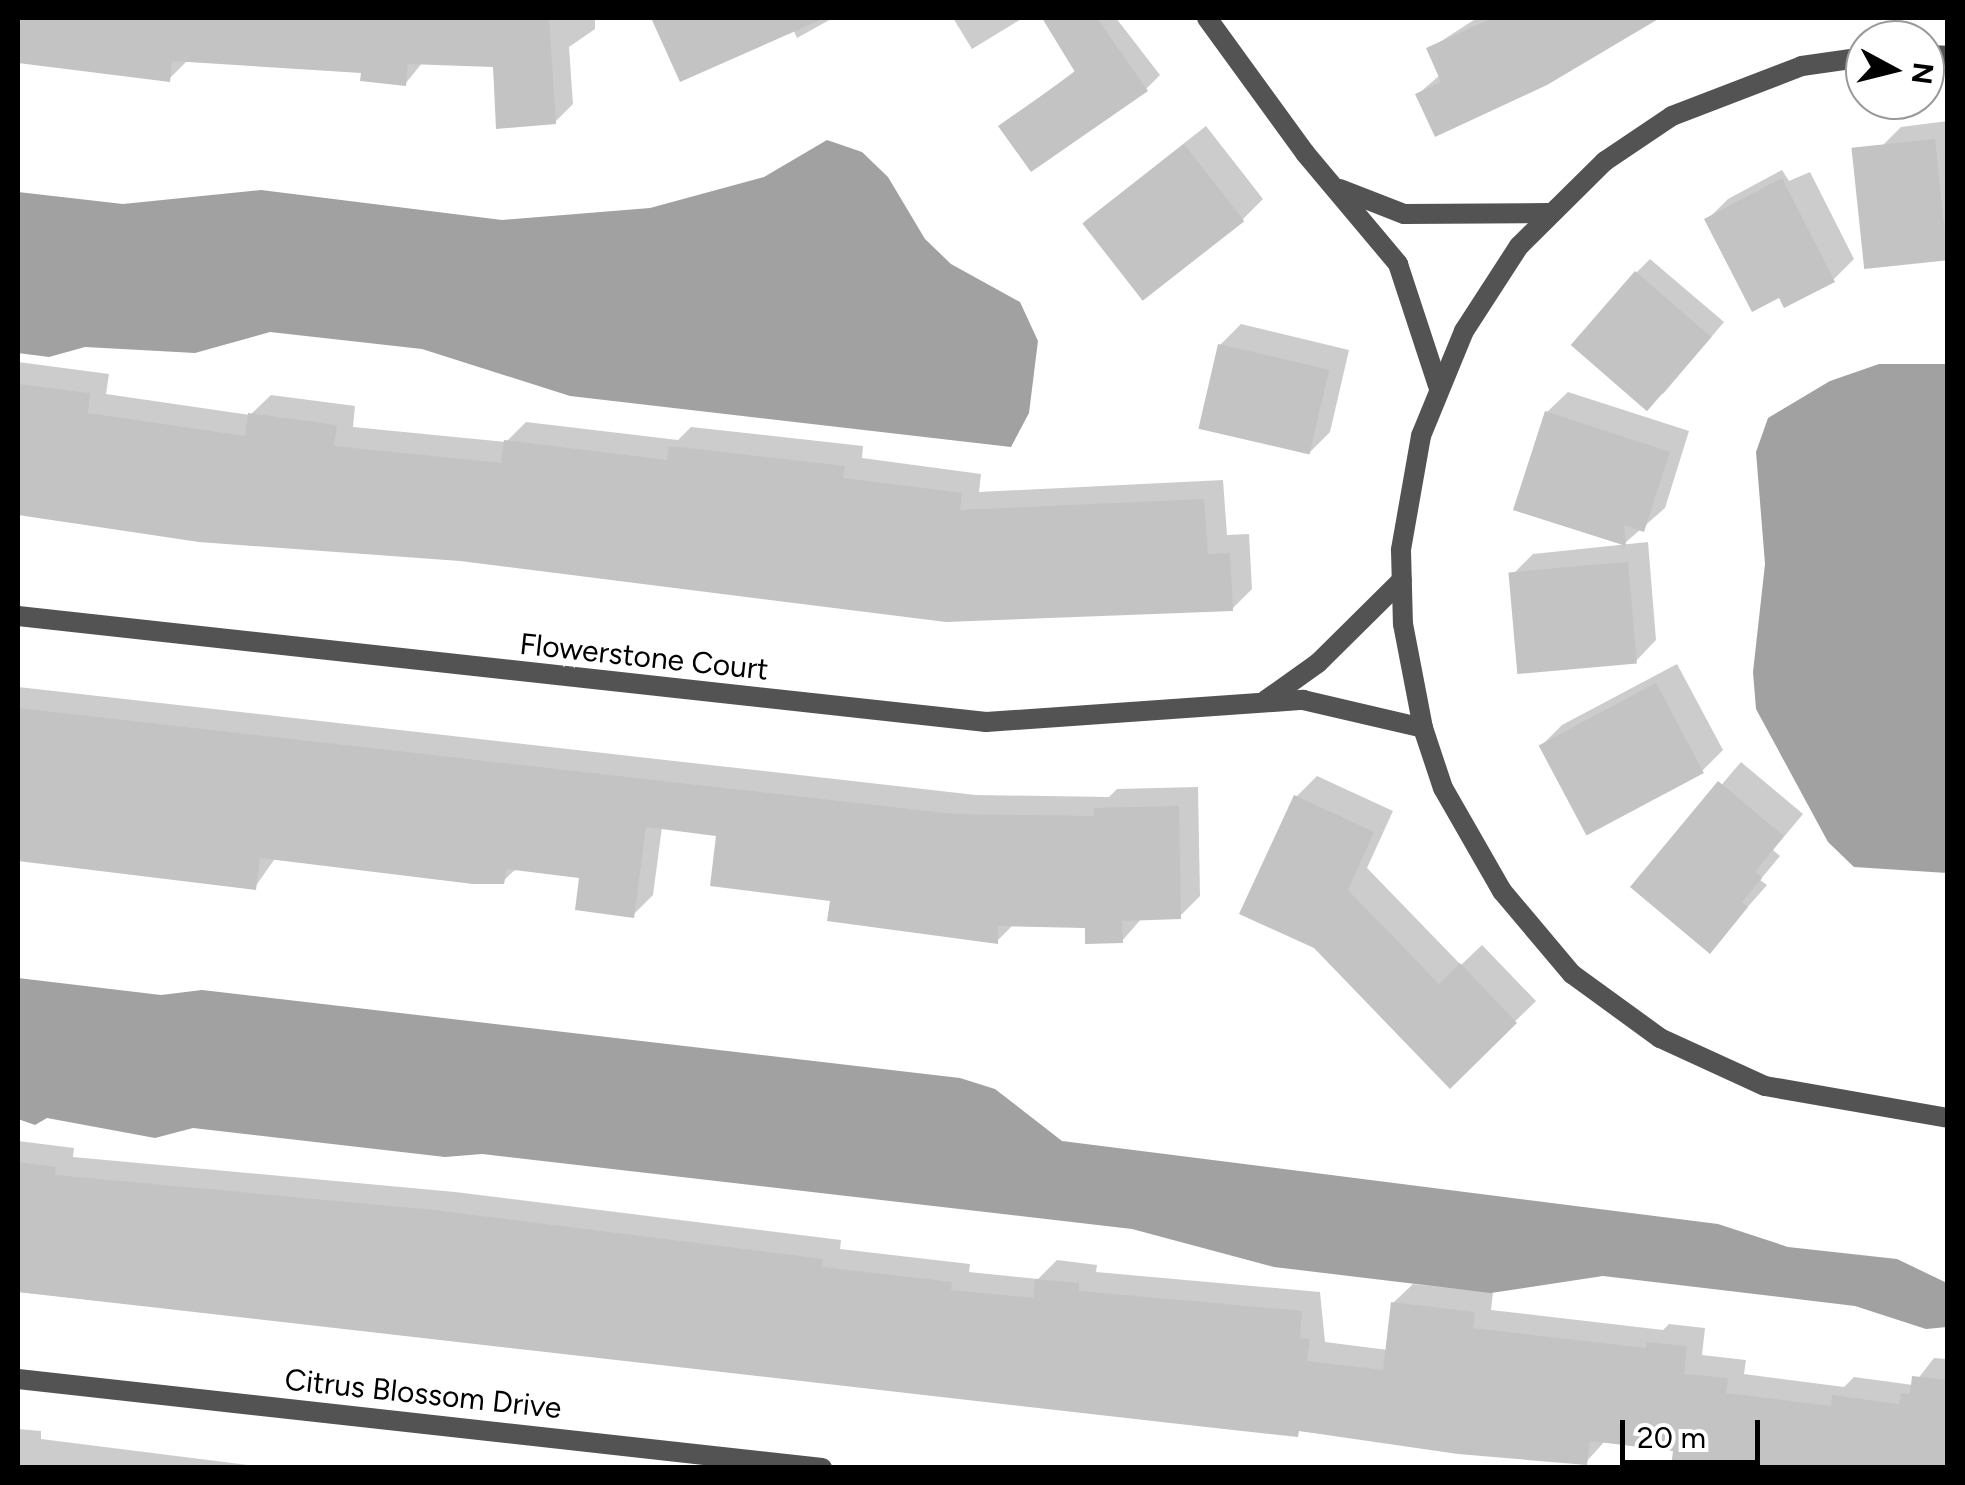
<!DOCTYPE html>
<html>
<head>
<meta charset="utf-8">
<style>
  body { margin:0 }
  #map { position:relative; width:1965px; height:1485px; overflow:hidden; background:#fff; font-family:Figtree,sans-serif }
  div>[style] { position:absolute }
  .water>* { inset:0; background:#a1a1a1 }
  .shadow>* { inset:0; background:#0003 }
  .building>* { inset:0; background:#c3c3c3; transform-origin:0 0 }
  .minor>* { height:20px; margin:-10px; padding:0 10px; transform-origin:10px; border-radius:10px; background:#535353 }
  span { translate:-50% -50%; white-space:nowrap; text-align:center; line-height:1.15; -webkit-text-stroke:8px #fff; paint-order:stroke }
  .street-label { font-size:30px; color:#000 }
  .frame { position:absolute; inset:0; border:20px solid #000; pointer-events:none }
  .north { position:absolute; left:1845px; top:20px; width:100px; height:100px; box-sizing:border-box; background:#fff; border:2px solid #999; border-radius:50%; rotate:97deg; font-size:28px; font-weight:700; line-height:40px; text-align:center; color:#000 }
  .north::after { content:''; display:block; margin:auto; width:35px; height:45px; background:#000; clip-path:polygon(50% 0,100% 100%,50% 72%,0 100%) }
  .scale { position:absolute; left:1620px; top:1420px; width:140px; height:45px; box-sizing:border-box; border:5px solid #000; border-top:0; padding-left:12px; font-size:30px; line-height:35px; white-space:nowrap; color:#000; -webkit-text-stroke:8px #fff; paint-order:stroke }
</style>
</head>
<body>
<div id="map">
  <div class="water">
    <div style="clip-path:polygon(827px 140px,862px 152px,888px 177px,925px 239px,951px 264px,1020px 302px,1038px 341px,1029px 413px,1011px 447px,570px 396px,422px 349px,270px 332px,195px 353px,85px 347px,49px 357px,18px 353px,18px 192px,123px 204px,261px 190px,502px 220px,650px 208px,764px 177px)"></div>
    <div style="clip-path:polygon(1879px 364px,1947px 364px,1947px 873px,1854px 867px,1828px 842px,1756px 709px,1753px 672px,1765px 564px,1756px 452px,1768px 418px,1830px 381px)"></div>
    <div style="clip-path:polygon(18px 978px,161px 995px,202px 990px,960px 1078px,995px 1089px,1062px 1141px,1718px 1224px,1788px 1247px,1897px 1259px,1947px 1283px,1947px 1327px,1926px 1329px,1855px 1306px,1603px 1276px,1491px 1293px,1274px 1267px,1132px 1229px,482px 1154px,445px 1157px,193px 1128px,155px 1138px,47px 1118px,35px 1125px,18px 1119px)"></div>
  </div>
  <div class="shadow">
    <div style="clip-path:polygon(18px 18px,595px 18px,595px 29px,569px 47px,573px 104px,555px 122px,496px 65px,423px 62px,405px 84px,364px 70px,187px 61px,169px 79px,18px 60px)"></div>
    <div style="clip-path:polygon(654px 18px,833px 18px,797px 38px,793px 29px,682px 79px)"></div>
    <div style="clip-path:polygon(953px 18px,1023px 18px,972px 49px)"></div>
    <div style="clip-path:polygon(1045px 18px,1116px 18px,1160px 75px,1146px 89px,1002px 126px,1076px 70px)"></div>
    <div style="clip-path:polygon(1477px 18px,1655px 18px,1545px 81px,1418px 94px,1440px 75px,1429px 49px)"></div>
    <div style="clip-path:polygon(1948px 121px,1948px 258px,1880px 148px,1901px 127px)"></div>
    <div style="clip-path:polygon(1206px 126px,1263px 199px,1242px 220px,1084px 222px)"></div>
    <div style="clip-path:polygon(1782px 170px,1789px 181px,1810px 172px,1854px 259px,1833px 280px,1707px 220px,1728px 199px)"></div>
    <div style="clip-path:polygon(1650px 259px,1724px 322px,1663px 394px,1636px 273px)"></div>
    <div style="clip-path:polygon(1241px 324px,1349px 350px,1330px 432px,1309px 453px,1220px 345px)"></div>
    <div style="clip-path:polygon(18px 362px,109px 374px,106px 394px,250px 415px,271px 395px,355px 406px,353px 427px,506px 442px,526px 422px,678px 440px,691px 427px,863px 446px,862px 458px,981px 474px,979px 492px,1223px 480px,1227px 535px,1249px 534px,1252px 589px,1232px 609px,320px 550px,18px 512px)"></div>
    <div style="clip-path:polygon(1568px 392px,1689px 431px,1665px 508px,1625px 543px,1547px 412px)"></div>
    <div style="clip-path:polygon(1648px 542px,1656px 640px,1636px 661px,1512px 575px,1533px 554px)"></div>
    <div style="clip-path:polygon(1677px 664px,1723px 750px,1702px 771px,1541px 746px,1562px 725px)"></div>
    <div style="clip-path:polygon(18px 687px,976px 795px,1109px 797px,1117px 789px,1198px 787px,1200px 896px,1180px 916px,1142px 918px,1122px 941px,1087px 926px,1014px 924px,997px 941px,832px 899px,719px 834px,662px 827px,653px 895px,633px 915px,582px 876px,517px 868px,503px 881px,276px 857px,255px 887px,18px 857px)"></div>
    <div style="clip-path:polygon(1741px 762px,1803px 814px,1773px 850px,1780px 856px,1760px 880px,1767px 885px,1709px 951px,1634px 887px)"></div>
    <div style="clip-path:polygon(1317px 776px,1393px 811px,1367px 868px,1461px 965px,1482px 945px,1536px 1001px,1450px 1085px,1296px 797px)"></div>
    <div style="clip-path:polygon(18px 1132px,18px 1141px,74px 1148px,73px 1157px,455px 1192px,841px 1240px,840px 1249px,970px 1264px,969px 1272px,1038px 1279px,1057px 1260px,1097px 1265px,1096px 1272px,1320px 1292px,1325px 1342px,1388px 1350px,1393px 1303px,1413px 1284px,1493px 1293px,1491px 1310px,1663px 1330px,1669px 1324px,1705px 1328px,1702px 1355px,1746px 1360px,1744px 1374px,1844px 1387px,1854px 1377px,1913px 1385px,1934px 1358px,1948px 1359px,1948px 1468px,1606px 1440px,1586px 1462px,18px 1292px)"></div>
    <div style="clip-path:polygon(18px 1429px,41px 1431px,41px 1439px,272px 1468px,18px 1468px)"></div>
  </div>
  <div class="building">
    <div style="clip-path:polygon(18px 18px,549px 18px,556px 124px,496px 129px,493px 67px,408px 64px,406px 86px,360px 81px,361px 73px,172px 61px,170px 82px,18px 63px)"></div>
    <div style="clip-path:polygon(651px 18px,825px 18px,680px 82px)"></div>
    <div style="clip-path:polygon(1042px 18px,1097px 18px,1148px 91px,1031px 172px,998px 126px,1075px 72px)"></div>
    <div style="clip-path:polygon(1493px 18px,1660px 18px,1547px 85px,1435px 137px,1415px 94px,1441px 82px,1426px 48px)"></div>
    <div style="left:1935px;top:139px;width:122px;height:84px;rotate:84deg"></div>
    <div style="left:1184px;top:144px;width:98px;height:129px;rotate:52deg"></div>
    <div style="clip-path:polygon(1782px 178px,1835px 282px,1784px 308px,1779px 298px,1752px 312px,1704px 219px)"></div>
    <div style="left:1635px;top:271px;width:101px;height:98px;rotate:41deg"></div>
    <div style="left:1218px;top:344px;width:114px;height:87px;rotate:13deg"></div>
    <div style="clip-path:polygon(18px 384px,90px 393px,88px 413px,245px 436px,248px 413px,337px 425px,334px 446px,501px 463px,504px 440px,667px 460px,669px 446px,845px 466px,843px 478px,962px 493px,960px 510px,1204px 499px,1208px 554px,1230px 553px,1233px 611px,946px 622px,460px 561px,199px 542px,18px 515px)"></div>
    <div style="clip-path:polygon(1545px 411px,1670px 452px,1644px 532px,1624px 525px,1626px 546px,1513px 510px)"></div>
    <div style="left:1628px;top:562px;width:102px;height:120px;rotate:85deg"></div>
    <div style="left:1656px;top:683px;width:102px;height:133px;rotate:62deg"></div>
    <div style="clip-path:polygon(18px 708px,954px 814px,1094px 816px,1094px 808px,1179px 806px,1181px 919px,1122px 921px,1123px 943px,1085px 944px,1085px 928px,998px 926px,998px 944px,827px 921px,830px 901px,710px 886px,716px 836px,646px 827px,634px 918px,575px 910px,579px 878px,507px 869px,504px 884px,473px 884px,260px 858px,256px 890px,18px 861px)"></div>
    <div style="clip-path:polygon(1718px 781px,1784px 836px,1755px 872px,1762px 878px,1742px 902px,1748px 907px,1710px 954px,1630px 887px)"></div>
    <div style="clip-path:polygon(1294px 795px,1374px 832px,1348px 890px,1439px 984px,1460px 963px,1517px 1023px,1450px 1089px,1314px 948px,1239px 914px)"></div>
    <div style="clip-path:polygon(18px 1162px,56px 1167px,55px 1175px,434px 1210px,823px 1259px,822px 1267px,952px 1282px,951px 1290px,1033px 1298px,1035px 1279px,1079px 1283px,1079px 1291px,1302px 1311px,1300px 1338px,1310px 1339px,1307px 1361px,1383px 1370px,1391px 1302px,1475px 1312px,1473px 1328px,1646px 1348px,1647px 1342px,1687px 1346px,1684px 1374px,1728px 1378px,1726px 1393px,1831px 1406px,1832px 1395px,1899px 1404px,1901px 1393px,1910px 1394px,1912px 1376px,1948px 1380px,1948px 1468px,1671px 1468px,1673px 1451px,1590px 1441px,1587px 1465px,1458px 1454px,1299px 1431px,1298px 1437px,1197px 1426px,18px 1292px)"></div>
  </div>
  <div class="minor">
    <div style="left:1207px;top:18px;width:167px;rotate:54deg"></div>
    <div style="left:1305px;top:153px;width:145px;rotate:50deg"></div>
    <div style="left:1398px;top:264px;width:128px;rotate:71.8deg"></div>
    <div style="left:1925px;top:55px;width:23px;rotate:2deg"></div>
    <div style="left:1865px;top:57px;width:64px;rotate:171.9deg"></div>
    <div style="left:1802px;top:66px;width:139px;rotate:159deg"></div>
    <div style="left:1672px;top:116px;width:81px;rotate:146.1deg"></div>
    <div style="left:1605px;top:161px;width:121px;rotate:135.3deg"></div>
    <div style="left:1519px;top:246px;width:101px;rotate:122.9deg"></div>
    <div style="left:1464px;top:331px;width:113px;rotate:112.3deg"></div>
    <div style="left:1421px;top:436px;width:116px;rotate:100deg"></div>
    <div style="left:1401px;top:550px;width:74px;rotate:88.5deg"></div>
    <div style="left:1403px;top:624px;width:106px;rotate:79.1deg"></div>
    <div style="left:1423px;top:728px;width:63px;rotate:71.6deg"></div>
    <div style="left:1443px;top:788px;width:119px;rotate:60.2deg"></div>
    <div style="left:1502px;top:891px;width:109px;rotate:49.9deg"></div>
    <div style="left:1572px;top:974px;width:109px;rotate:36deg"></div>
    <div style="left:1660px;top:1038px;width:115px;rotate:24.6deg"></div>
    <div style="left:1765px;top:1086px;width:186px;rotate:9.9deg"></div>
    <div style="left:1340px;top:189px;width:69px;rotate:21.3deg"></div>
    <div style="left:1404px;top:214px;width:145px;rotate:-0.4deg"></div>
    <div style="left:18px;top:616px;width:974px;rotate:6.25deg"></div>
    <div style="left:986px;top:722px;width:318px;rotate:-4deg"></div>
    <div style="left:1303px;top:700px;width:123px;rotate:13.1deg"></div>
    <div style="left:1266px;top:700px;width:64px;rotate:-35.4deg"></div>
    <div style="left:1318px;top:663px;width:118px;rotate:-44.7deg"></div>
    <div style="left:18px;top:1379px;width:809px;rotate:6.32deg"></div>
  </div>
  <div class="street-label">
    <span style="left:644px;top:657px;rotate:6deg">Flowerstone Court</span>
    <span style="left:423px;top:1394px;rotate:6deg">Citrus Blossom Drive</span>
  </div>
  <div class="frame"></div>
  <div class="north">N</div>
  <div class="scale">20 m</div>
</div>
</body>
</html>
